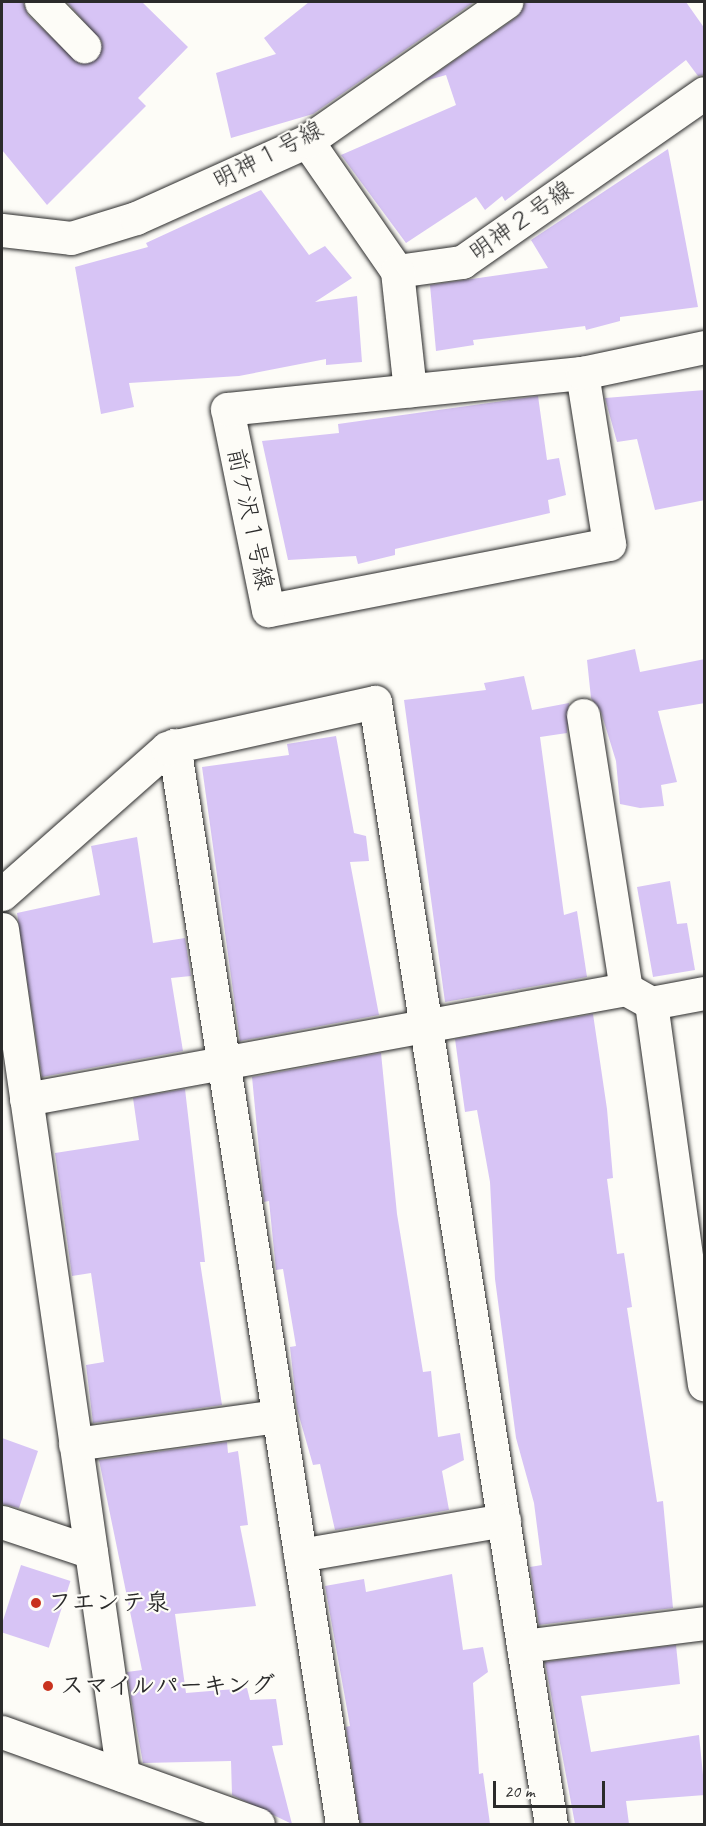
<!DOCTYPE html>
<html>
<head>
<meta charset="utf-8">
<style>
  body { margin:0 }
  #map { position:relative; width:706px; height:1826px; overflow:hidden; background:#fdfcf7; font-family:Caveat,"Klee One",sans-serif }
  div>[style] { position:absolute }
  .building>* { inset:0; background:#d7c4f5; transform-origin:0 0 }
  .roads { filter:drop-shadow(0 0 2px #2b2b2b) drop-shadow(0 0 2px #2b2b2b) }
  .minor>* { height:33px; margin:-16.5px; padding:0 16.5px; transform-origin:16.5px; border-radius:16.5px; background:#fdfcf7 }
  .dots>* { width:16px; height:16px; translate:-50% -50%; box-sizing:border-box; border:3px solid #fdfcf7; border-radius:50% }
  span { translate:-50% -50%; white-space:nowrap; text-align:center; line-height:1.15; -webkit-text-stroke:4.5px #fdfcf7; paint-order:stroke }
  .street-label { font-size:24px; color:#2b2b2b }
  .poi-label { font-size:24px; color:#2b2b2b; font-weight:700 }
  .left { translate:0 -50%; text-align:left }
  .frame { position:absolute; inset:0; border:3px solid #2b2b2b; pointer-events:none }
  .scale { position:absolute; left:493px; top:1781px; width:112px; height:27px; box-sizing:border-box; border:3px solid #2b2b2b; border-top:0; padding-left:8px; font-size:18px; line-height:21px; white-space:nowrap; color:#2b2b2b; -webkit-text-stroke:4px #fdfcf7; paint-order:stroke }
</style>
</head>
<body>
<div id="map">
  <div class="building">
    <div style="clip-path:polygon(2px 2px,23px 2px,28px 15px,80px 64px,97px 59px,102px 42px,67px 2px,142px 2px,188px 47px,138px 98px,146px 106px,47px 205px,2px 150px)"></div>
    <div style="clip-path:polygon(309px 2px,474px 2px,313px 114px,231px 138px,216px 73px,276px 54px,264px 38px)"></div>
    <div style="clip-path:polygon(525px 2px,686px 2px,705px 29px,705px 75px,698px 76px,686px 60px,505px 201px,502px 196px,485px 210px,476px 197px,406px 243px,341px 155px,456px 105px,446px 75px,425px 81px,517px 17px)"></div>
    <div style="clip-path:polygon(668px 149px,698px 307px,620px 317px,620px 321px,586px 330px,585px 326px,473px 340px,474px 345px,436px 351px,430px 285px,548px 268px,531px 240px)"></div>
    <div style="clip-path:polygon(261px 190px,309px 255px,325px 246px,352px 278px,315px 302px,357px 296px,362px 362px,326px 365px,326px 359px,239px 376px,129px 383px,134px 407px,101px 414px,75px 267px,148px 247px,146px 243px)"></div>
    <div style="clip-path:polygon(705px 390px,705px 500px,655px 510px,637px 439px,617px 442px,605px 398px)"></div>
    <div style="clip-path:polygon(538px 396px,547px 460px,559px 458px,566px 495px,548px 500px,550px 513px,395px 549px,395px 555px,358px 564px,356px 556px,288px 560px,262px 441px,339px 433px,338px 424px)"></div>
    <div style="clip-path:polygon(635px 649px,640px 672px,705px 659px,705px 703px,658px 711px,677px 782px,661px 785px,664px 806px,640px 808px,620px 804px,616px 761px,601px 712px,591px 698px,587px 660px)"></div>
    <div style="clip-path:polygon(524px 676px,532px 710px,569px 703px,567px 733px,540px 737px,564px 915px,577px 911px,587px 977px,445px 1002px,404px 700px,486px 690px,484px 683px)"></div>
    <div style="clip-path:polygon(336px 736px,354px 833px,366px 836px,369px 861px,350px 862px,379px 1015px,240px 1041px,202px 767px,289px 755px,287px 744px)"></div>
    <div style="clip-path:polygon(137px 837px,153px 943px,185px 938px,191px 976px,171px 978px,183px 1051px,42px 1077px,17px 913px,100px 895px,91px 846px)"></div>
    <div style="clip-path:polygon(670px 881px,677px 924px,687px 923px,695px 970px,653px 977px,637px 887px)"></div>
    <div style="clip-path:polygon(593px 1014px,607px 1109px,613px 1178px,607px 1179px,617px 1254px,624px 1253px,632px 1307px,627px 1308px,657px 1502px,663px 1501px,673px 1608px,539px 1625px,530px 1567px,542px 1565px,534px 1503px,516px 1438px,495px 1279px,490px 1182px,477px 1110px,465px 1112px,455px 1039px)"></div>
    <div style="clip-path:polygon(381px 1053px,397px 1214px,423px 1372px,431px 1371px,438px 1437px,460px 1433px,464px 1460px,442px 1471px,449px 1510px,335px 1530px,320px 1464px,313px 1465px,297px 1409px,290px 1347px,296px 1346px,283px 1269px,276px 1270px,269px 1201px,264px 1202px,252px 1077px)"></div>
    <div style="clip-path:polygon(185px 1089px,205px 1262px,200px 1262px,222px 1405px,93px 1423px,86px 1365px,104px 1362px,91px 1273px,72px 1276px,55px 1153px,139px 1140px,133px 1098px)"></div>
    <div style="clip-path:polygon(2px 1438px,38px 1451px,19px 1508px,2px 1504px)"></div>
    <div style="clip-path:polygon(227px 1442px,228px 1453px,238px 1451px,248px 1525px,240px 1526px,256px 1606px,175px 1614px,186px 1693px,247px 1688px,250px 1700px,276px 1699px,283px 1745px,272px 1746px,292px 1824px,232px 1795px,231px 1761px,143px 1763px,131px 1698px,127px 1672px,142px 1670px,99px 1460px)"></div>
    <div style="left:21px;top:1565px;width:52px;height:70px;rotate:18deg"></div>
    <div style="clip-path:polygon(452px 1574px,463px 1650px,483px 1647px,488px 1672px,473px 1683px,479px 1774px,483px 1773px,490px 1824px,360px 1824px,346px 1727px,350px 1726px,325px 1586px,364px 1579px,366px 1592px)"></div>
    <div style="clip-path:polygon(676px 1645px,680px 1684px,581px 1696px,591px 1752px,699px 1735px,705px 1795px,626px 1801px,629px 1824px,575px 1824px,545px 1662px)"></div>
  </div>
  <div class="roads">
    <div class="minor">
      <div style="left:41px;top:2px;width:62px;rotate:45.7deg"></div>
      <div style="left:307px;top:141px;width:158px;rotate:55.3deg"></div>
      <div style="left:397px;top:271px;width:66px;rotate:-7.9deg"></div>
      <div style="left:462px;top:262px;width:295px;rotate:-34.9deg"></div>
      <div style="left:2px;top:230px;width:69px;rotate:6.6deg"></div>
      <div style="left:71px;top:238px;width:68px;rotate:-17.1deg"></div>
      <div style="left:136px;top:218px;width:188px;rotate:-24.2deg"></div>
      <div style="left:307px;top:141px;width:243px;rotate:-34.9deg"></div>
      <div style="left:397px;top:271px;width:120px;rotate:83.8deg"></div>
      <div style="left:582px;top:373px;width:173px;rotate:81deg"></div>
      <div style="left:609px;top:544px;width:347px;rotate:169deg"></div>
      <div style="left:268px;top:610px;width:205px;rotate:-101.5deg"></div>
      <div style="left:227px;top:409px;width:357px;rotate:-5.8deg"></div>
      <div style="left:582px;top:373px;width:125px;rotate:-12deg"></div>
      <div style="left:583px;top:715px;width:277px;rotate:81.1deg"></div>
      <div style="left:174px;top:745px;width:1092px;rotate:81.15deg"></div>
      <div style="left:2px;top:894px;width:220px;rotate:-41.5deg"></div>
      <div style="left:167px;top:748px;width:213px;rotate:-12.5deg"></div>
      <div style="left:375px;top:702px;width:1136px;rotate:81.09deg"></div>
      <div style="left:2px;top:929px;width:855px;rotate:81.86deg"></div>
      <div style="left:704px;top:993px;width:54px;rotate:169.3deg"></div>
      <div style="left:651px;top:1003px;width:385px;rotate:82.1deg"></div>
      <div style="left:26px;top:1099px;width:610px;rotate:-10.39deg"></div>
      <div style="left:626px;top:989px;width:29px;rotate:29deg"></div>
      <div style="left:75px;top:1444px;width:205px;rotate:-7.9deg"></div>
      <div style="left:2px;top:1522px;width:94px;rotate:18.6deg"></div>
      <div style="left:300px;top:1555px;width:207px;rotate:-9.7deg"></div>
      <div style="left:523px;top:1646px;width:182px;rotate:-7.2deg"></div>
      <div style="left:2px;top:1732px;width:272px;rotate:19.8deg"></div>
    </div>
  </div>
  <div class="dots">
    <div style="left:36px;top:1603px;background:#c8321e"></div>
    <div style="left:48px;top:1686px;background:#c8321e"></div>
  </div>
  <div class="street-label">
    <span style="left:268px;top:155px;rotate:-27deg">明神１号線</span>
    <span style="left:521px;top:221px;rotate:-35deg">明神２号線</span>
    <span style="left:250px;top:519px;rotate:78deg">前ケ沢１号線</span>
  </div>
  <div class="poi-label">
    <span class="left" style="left:48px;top:1603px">フエンテ泉</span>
    <span class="left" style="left:60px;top:1686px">スマイルパーキング</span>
  </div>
  <div class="frame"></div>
  <div class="scale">20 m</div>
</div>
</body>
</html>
